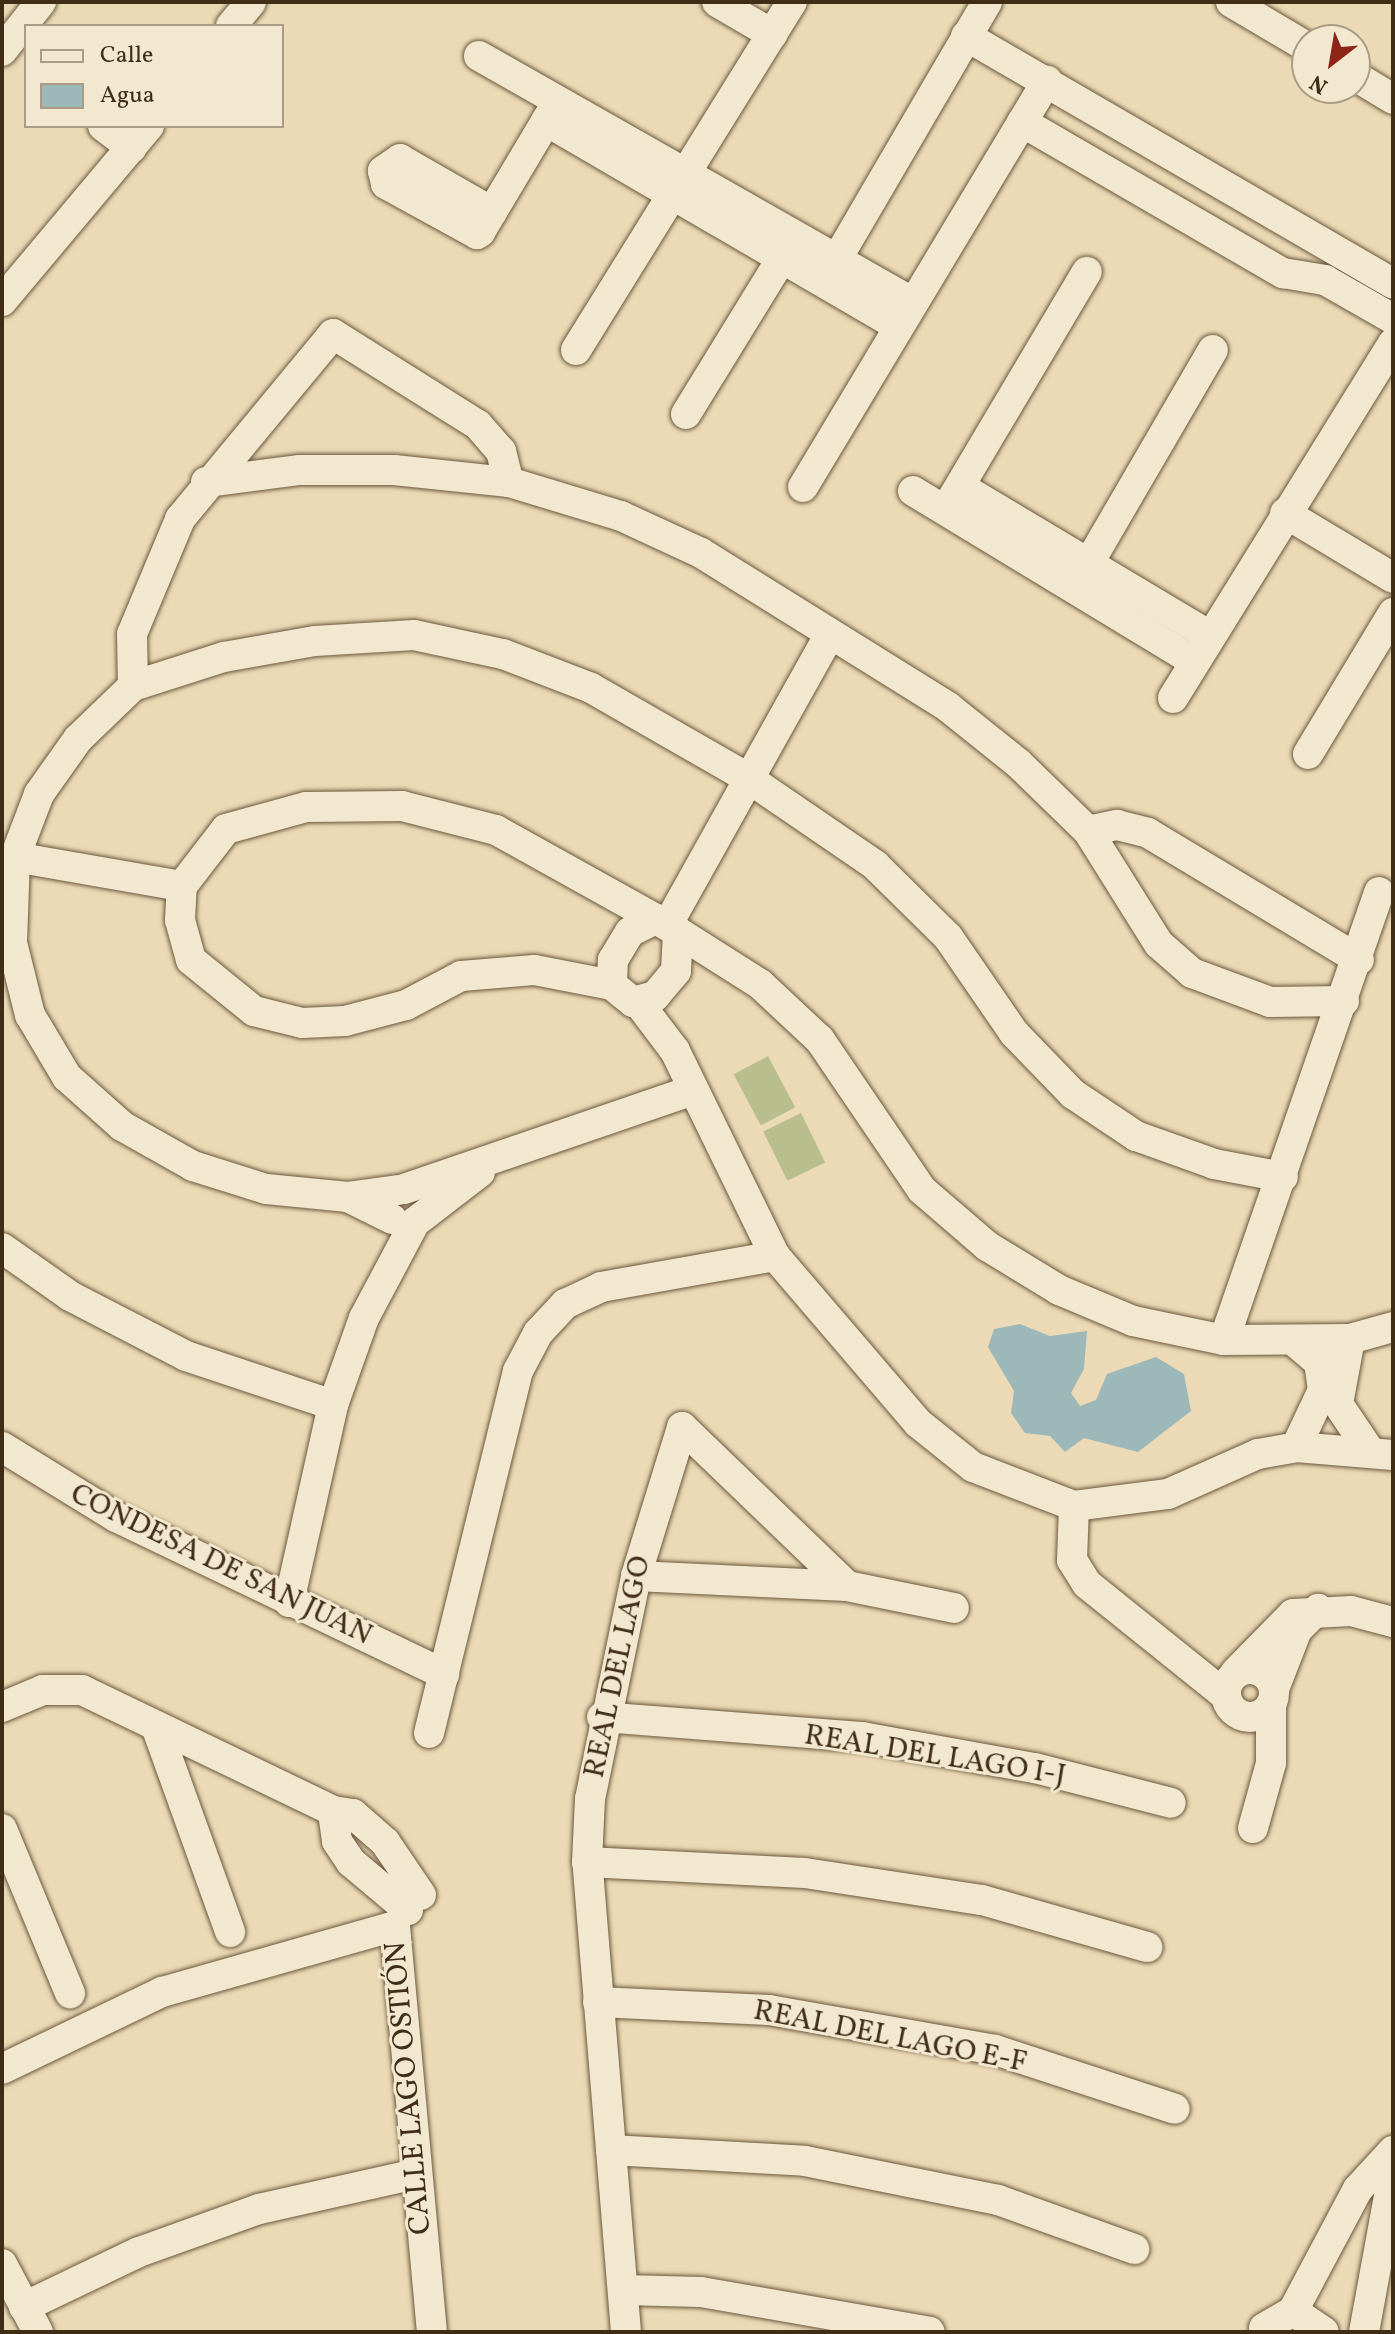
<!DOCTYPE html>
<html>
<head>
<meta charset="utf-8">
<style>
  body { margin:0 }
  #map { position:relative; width:1395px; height:2334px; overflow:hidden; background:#ebdab5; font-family:Vollkorn,serif }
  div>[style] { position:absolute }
  .green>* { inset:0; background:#b9bf8c; transform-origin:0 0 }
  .water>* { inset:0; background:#9db8b9 }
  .roads { filter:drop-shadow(0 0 2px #6b583e) drop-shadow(0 0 2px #6b583e) }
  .minor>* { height:30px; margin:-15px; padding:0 15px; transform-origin:15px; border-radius:15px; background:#f2e7cf }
  .minor>.ring { margin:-15px; padding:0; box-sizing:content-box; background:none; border:30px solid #f2e7cf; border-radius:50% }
  span { translate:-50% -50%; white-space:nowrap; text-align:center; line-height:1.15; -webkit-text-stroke:6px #f2e7cf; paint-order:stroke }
  .street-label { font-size:30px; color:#402d16 }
  .frame { position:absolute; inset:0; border:4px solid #402d16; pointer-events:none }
  .legend { position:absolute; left:24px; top:24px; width:260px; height:104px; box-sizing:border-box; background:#f2e7cf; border:2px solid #ab9d85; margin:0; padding:10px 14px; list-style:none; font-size:24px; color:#402d16 }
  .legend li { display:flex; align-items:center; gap:16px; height:40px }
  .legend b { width:40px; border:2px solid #ab9d85 }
  .north { position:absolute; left:1291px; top:24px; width:80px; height:80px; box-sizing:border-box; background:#f2e7cf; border:2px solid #ab9d85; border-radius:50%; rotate:211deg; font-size:22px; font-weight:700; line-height:32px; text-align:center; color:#402d16 }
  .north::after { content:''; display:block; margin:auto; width:28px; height:36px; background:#8f2418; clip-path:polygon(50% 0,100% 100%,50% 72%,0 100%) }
</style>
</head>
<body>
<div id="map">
  <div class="green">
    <div style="left:768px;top:1056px;width:58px;height:39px;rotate:62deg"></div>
    <div style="left:801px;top:1113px;width:55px;height:42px;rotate:64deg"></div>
  </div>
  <div class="water">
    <div style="clip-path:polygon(1020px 1324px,1050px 1336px,1087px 1331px,1084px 1369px,1071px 1393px,1080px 1406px,1096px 1400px,1107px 1374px,1156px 1357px,1184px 1374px,1191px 1411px,1138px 1452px,1084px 1438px,1065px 1452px,1050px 1436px,1025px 1433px,1011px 1413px,1014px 1391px,988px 1347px,994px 1329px)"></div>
  </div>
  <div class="roads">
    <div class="minor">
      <div style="left:717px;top:2px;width:64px;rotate:30.2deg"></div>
      <div style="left:1231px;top:2px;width:88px;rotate:30.6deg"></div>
      <div style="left:231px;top:26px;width:31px;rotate:-50deg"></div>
      <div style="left:966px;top:36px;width:494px;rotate:30.1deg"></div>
      <div style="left:2px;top:51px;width:63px;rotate:-51.5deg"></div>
      <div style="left:479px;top:56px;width:496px;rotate:29.6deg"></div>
      <div style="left:1355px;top:76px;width:44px;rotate:31.2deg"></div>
      <div style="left:546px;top:121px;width:406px;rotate:30.2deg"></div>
      <div style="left:1022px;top:122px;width:302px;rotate:30.1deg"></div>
      <div style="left:1283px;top:273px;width:43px;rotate:9.5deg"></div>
      <div style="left:1325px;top:280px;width:78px;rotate:29.8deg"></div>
      <div style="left:103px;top:126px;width:36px;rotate:37deg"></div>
      <div style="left:492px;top:212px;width:106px;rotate:-150.1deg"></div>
      <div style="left:400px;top:159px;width:21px;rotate:145deg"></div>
      <div style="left:383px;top:171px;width:13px;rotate:77deg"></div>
      <div style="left:386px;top:184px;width:104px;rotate:28.8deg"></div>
      <div style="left:477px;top:234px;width:4px;rotate:-34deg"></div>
      <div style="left:480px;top:232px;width:147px;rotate:-59.2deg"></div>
      <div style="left:827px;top:276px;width:317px;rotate:-59.7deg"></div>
      <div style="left:2px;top:301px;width:229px;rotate:-50deg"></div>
      <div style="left:576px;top:350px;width:410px;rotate:-58.2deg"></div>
      <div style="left:686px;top:414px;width:202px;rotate:-58.4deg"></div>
      <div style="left:206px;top:482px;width:95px;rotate:-7.3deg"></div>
      <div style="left:300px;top:470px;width:94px"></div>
      <div style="left:394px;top:470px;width:116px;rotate:6deg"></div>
      <div style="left:509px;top:482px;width:117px;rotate:16.9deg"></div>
      <div style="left:621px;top:516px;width:88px;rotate:24.8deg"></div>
      <div style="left:701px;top:553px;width:291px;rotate:31.9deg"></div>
      <div style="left:948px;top:707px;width:90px;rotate:38.7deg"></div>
      <div style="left:1018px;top:763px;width:98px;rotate:44.2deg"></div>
      <div style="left:1088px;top:831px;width:133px;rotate:57.9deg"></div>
      <div style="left:1159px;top:944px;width:44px;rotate:41.3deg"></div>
      <div style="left:1192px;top:973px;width:83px;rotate:20.4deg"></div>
      <div style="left:1270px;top:1002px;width:74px;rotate:-0.8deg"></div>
      <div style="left:803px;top:487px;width:474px;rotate:-59deg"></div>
      <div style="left:961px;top:487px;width:290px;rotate:30.9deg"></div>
      <div style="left:913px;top:491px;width:328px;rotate:31.2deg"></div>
      <div style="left:949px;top:504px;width:270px;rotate:-59.3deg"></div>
      <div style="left:1285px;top:513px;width:126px;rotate:31deg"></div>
      <div style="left:1079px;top:580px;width:266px;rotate:-59.8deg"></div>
      <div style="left:133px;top:686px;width:52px;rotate:-91.1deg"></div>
      <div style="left:132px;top:634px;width:125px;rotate:-67.3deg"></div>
      <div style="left:180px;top:519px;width:240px;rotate:-50.4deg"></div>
      <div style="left:333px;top:334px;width:171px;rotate:32.1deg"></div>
      <div style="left:478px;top:425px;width:35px;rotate:49deg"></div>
      <div style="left:501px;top:451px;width:32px;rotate:76deg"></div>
      <div style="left:1173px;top:698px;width:418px;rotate:-58.2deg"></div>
      <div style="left:1308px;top:754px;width:165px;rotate:-58.9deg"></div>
      <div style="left:1088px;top:831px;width:30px;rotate:-12deg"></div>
      <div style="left:1117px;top:825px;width:32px;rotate:14deg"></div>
      <div style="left:1148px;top:833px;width:246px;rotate:31deg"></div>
      <div style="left:15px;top:857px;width:169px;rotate:9.9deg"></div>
      <div style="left:656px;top:919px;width:26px;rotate:31deg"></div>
      <div style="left:678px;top:932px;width:39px;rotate:93deg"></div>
      <div style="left:676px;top:971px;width:33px;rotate:130deg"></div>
      <div style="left:655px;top:996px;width:23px;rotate:165deg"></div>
      <div style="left:633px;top:1002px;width:27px;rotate:-141deg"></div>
      <div style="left:612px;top:985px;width:25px;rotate:-88deg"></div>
      <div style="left:613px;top:960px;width:33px;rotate:-59deg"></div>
      <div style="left:630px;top:932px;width:29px;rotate:-27deg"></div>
      <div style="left:669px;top:922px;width:330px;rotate:-60.8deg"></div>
      <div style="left:678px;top:932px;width:97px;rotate:32.4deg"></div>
      <div style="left:760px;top:984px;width:82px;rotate:43deg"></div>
      <div style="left:820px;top:1040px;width:181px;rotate:55.8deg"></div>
      <div style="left:922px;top:1190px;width:86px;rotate:40.7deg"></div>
      <div style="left:987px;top:1246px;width:84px;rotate:31.4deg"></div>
      <div style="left:1059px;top:1290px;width:80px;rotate:22.7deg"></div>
      <div style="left:1133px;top:1321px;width:93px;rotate:11.8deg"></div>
      <div style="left:1224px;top:1340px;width:126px;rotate:-0.5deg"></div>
      <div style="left:1350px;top:1339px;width:45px;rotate:-15.6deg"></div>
      <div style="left:612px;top:985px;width:79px;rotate:-169.1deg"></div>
      <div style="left:534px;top:970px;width:73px;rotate:175.3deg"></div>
      <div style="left:461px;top:976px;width:62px;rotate:152.2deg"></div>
      <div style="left:406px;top:1005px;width:63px;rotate:165.3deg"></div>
      <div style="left:345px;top:1021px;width:43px;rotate:177.3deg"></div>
      <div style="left:302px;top:1023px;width:49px;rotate:-166deg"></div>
      <div style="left:254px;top:1011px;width:81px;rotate:-141deg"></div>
      <div style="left:191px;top:960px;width:41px;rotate:-105.4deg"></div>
      <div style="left:180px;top:920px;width:34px;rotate:-87deg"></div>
      <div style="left:182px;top:886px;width:72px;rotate:-52.3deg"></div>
      <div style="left:226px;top:829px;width:83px;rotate:-15.4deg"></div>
      <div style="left:306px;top:807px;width:96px;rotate:-0.6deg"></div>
      <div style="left:402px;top:806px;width:97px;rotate:14.3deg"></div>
      <div style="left:496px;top:830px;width:183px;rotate:29.1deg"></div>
      <div style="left:638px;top:1002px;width:61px;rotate:52.9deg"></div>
      <div style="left:675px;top:1051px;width:228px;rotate:64deg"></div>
      <div style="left:775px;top:1256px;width:220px;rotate:49.4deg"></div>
      <div style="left:918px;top:1423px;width:70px;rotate:38.7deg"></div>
      <div style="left:973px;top:1467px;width:108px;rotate:21.1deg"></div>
      <div style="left:1074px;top:1506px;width:95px;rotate:-7.3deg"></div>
      <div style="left:1168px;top:1494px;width:98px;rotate:-24deg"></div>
      <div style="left:1258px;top:1454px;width:39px;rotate:-10deg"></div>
      <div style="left:1296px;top:1447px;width:97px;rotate:4.7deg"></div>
      <div style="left:404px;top:1189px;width:305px;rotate:-18.9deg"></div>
      <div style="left:398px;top:1190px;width:50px;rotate:172deg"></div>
      <div style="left:348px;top:1197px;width:82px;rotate:-174.4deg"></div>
      <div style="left:266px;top:1189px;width:77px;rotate:-162.5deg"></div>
      <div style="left:193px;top:1166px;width:81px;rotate:-150.6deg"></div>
      <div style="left:122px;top:1126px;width:74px;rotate:-138.3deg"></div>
      <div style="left:67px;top:1077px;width:72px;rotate:-120.8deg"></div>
      <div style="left:30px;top:1015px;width:74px;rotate:-104deg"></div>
      <div style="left:12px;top:943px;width:86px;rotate:-88deg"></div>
      <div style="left:15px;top:857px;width:67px;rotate:-69.1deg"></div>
      <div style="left:39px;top:794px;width:67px;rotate:-54.7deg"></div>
      <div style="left:78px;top:739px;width:76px;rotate:-43.9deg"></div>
      <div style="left:133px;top:686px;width:96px;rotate:-17.7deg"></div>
      <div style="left:224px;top:657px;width:92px;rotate:-10deg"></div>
      <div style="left:315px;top:641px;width:99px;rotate:-3.5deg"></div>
      <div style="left:414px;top:635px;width:91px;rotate:12.1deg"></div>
      <div style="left:503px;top:654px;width:94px;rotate:21.1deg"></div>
      <div style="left:591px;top:688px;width:181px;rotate:29.8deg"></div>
      <div style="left:748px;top:778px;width:154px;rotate:34.4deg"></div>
      <div style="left:875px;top:865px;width:103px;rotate:44.6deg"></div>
      <div style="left:948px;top:937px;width:116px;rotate:55.5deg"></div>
      <div style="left:1014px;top:1033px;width:85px;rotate:46deg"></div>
      <div style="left:1073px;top:1094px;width:76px;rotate:33.7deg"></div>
      <div style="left:1136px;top:1136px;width:83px;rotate:19.7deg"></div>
      <div style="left:1214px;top:1164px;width:70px;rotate:10.7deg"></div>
      <div style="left:348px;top:1197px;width:49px;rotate:26.6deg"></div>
      <div style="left:419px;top:1219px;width:77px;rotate:-37.6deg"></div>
      <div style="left:2px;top:1248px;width:83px;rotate:35.2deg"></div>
      <div style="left:70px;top:1296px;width:131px;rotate:27.3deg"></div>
      <div style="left:186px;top:1356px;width:155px;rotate:18.4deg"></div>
      <div style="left:1350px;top:1339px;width:66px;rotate:100.5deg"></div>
      <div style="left:1338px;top:1404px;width:55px;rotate:56deg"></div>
      <div style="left:1224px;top:1340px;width:474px;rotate:-70.9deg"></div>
      <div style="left:1295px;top:1342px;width:31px;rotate:40deg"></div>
      <div style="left:1319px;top:1362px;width:28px;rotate:82deg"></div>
      <div style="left:1323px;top:1390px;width:63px;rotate:115.3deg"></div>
      <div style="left:2px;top:1447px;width:134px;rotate:31.6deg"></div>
      <div style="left:116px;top:1517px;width:364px;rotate:25.6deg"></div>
      <div style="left:1074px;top:1506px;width:54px;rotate:92.1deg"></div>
      <div style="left:1072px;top:1560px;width:28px;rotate:58deg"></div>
      <div style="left:1087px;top:1584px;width:177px;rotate:38.8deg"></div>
      <div style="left:636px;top:1576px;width:211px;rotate:2.7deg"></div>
      <div style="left:847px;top:1586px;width:109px;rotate:11.6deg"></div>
      <div style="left:289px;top:1602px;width:202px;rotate:-77.4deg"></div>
      <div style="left:333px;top:1405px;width:92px;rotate:-70.4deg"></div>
      <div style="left:364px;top:1318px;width:109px;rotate:-62deg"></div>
      <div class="ring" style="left:1226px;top:1669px;width:18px;height:18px"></div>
      <div style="left:1236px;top:1672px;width:81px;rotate:-45.5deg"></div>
      <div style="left:1293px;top:1614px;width:58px;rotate:-3deg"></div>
      <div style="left:1351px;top:1611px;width:43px;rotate:14.7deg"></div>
      <div style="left:1274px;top:1689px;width:63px;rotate:-68.7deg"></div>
      <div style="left:1297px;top:1630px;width:30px;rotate:-45deg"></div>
      <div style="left:2px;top:1707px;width:44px;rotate:-22.5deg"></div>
      <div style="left:43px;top:1690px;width:39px"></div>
      <div style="left:82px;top:1690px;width:279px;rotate:25.7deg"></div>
      <div style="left:602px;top:1717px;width:261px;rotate:4.4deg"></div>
      <div style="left:862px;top:1737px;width:176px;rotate:10.2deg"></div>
      <div style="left:1035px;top:1768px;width:140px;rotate:14.4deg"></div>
      <div style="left:156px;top:1726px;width:219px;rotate:70.2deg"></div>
      <div style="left:429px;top:1733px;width:373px;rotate:-76.2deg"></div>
      <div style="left:518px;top:1371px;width:43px;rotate:-62.2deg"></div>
      <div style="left:538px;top:1333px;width:40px;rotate:-47deg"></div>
      <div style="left:565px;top:1304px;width:40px;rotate:-25deg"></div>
      <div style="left:601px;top:1287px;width:177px;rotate:-10.1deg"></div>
      <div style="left:1253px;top:1828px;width:67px;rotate:-74.5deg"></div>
      <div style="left:1271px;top:1763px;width:58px;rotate:-90deg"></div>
      <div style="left:2px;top:1829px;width:178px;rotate:67.5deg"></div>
      <div style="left:587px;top:1862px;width:218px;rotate:2.9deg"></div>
      <div style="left:805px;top:1873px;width:179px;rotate:8.7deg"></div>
      <div style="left:982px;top:1900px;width:172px;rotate:15.9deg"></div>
      <div style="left:408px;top:1910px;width:75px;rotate:-139.9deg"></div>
      <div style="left:351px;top:1862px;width:25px;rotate:-124deg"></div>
      <div style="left:337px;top:1841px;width:30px;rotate:-98deg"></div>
      <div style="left:333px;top:1811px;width:20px;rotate:9deg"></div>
      <div style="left:353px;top:1814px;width:43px;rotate:41.2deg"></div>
      <div style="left:385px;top:1842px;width:64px;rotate:55.8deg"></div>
      <div style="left:395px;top:1926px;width:408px;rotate:84.8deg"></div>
      <div style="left:598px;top:2002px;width:171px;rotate:2.7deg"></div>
      <div style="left:769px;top:2010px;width:230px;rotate:10deg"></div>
      <div style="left:995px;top:2050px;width:189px;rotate:18.1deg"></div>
      <div style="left:2px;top:2069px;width:178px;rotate:-25.7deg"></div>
      <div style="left:162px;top:1992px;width:242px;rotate:-15.8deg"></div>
      <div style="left:611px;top:2150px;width:194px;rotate:3.2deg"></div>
      <div style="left:805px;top:2161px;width:197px;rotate:11.4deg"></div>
      <div style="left:998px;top:2200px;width:145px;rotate:19.8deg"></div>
      <div style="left:2px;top:2264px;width:77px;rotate:62.1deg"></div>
      <div style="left:623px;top:2290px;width:78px;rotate:1.5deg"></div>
      <div style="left:701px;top:2292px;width:232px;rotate:9.9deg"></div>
      <div style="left:24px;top:2307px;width:127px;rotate:-25.6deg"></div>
      <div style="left:139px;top:2252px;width:127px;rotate:-19.7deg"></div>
      <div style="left:259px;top:2209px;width:160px;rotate:-12.6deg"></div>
      <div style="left:1293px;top:2311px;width:138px;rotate:-62deg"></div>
      <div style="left:1358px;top:2189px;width:52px;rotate:-47.4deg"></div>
      <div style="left:1293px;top:2311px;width:37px;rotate:34deg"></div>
      <div style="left:1264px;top:2328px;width:34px;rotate:-30deg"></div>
      <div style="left:626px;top:2332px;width:472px;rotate:-94.7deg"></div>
      <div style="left:587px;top:1862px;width:63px;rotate:-87.3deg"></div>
      <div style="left:590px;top:1799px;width:228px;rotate:-78.3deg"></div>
      <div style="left:636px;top:1576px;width:156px;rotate:-72.8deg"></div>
      <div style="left:682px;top:1427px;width:229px;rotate:43.9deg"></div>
      <div style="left:1364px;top:2332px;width:161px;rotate:-79.6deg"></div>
    </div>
  </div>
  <div class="street-label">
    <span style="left:221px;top:1565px;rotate:26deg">CONDESA DE SAN JUAN</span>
    <span style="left:618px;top:1667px;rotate:-78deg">REAL DEL LAGO</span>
    <span style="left:935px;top:1756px;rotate:9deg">REAL DEL LAGO I-J</span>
    <span style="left:890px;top:2037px;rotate:11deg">REAL DEL LAGO E-F</span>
    <span style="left:409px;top:2088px;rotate:-95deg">CALLE LAGO OSTIÓN</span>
  </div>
  <div class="frame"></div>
  <ul class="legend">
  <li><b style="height:10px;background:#f2e7cf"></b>Calle</li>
  <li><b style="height:22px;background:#9db8b9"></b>Agua</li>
  </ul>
  <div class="north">N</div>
</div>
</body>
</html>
